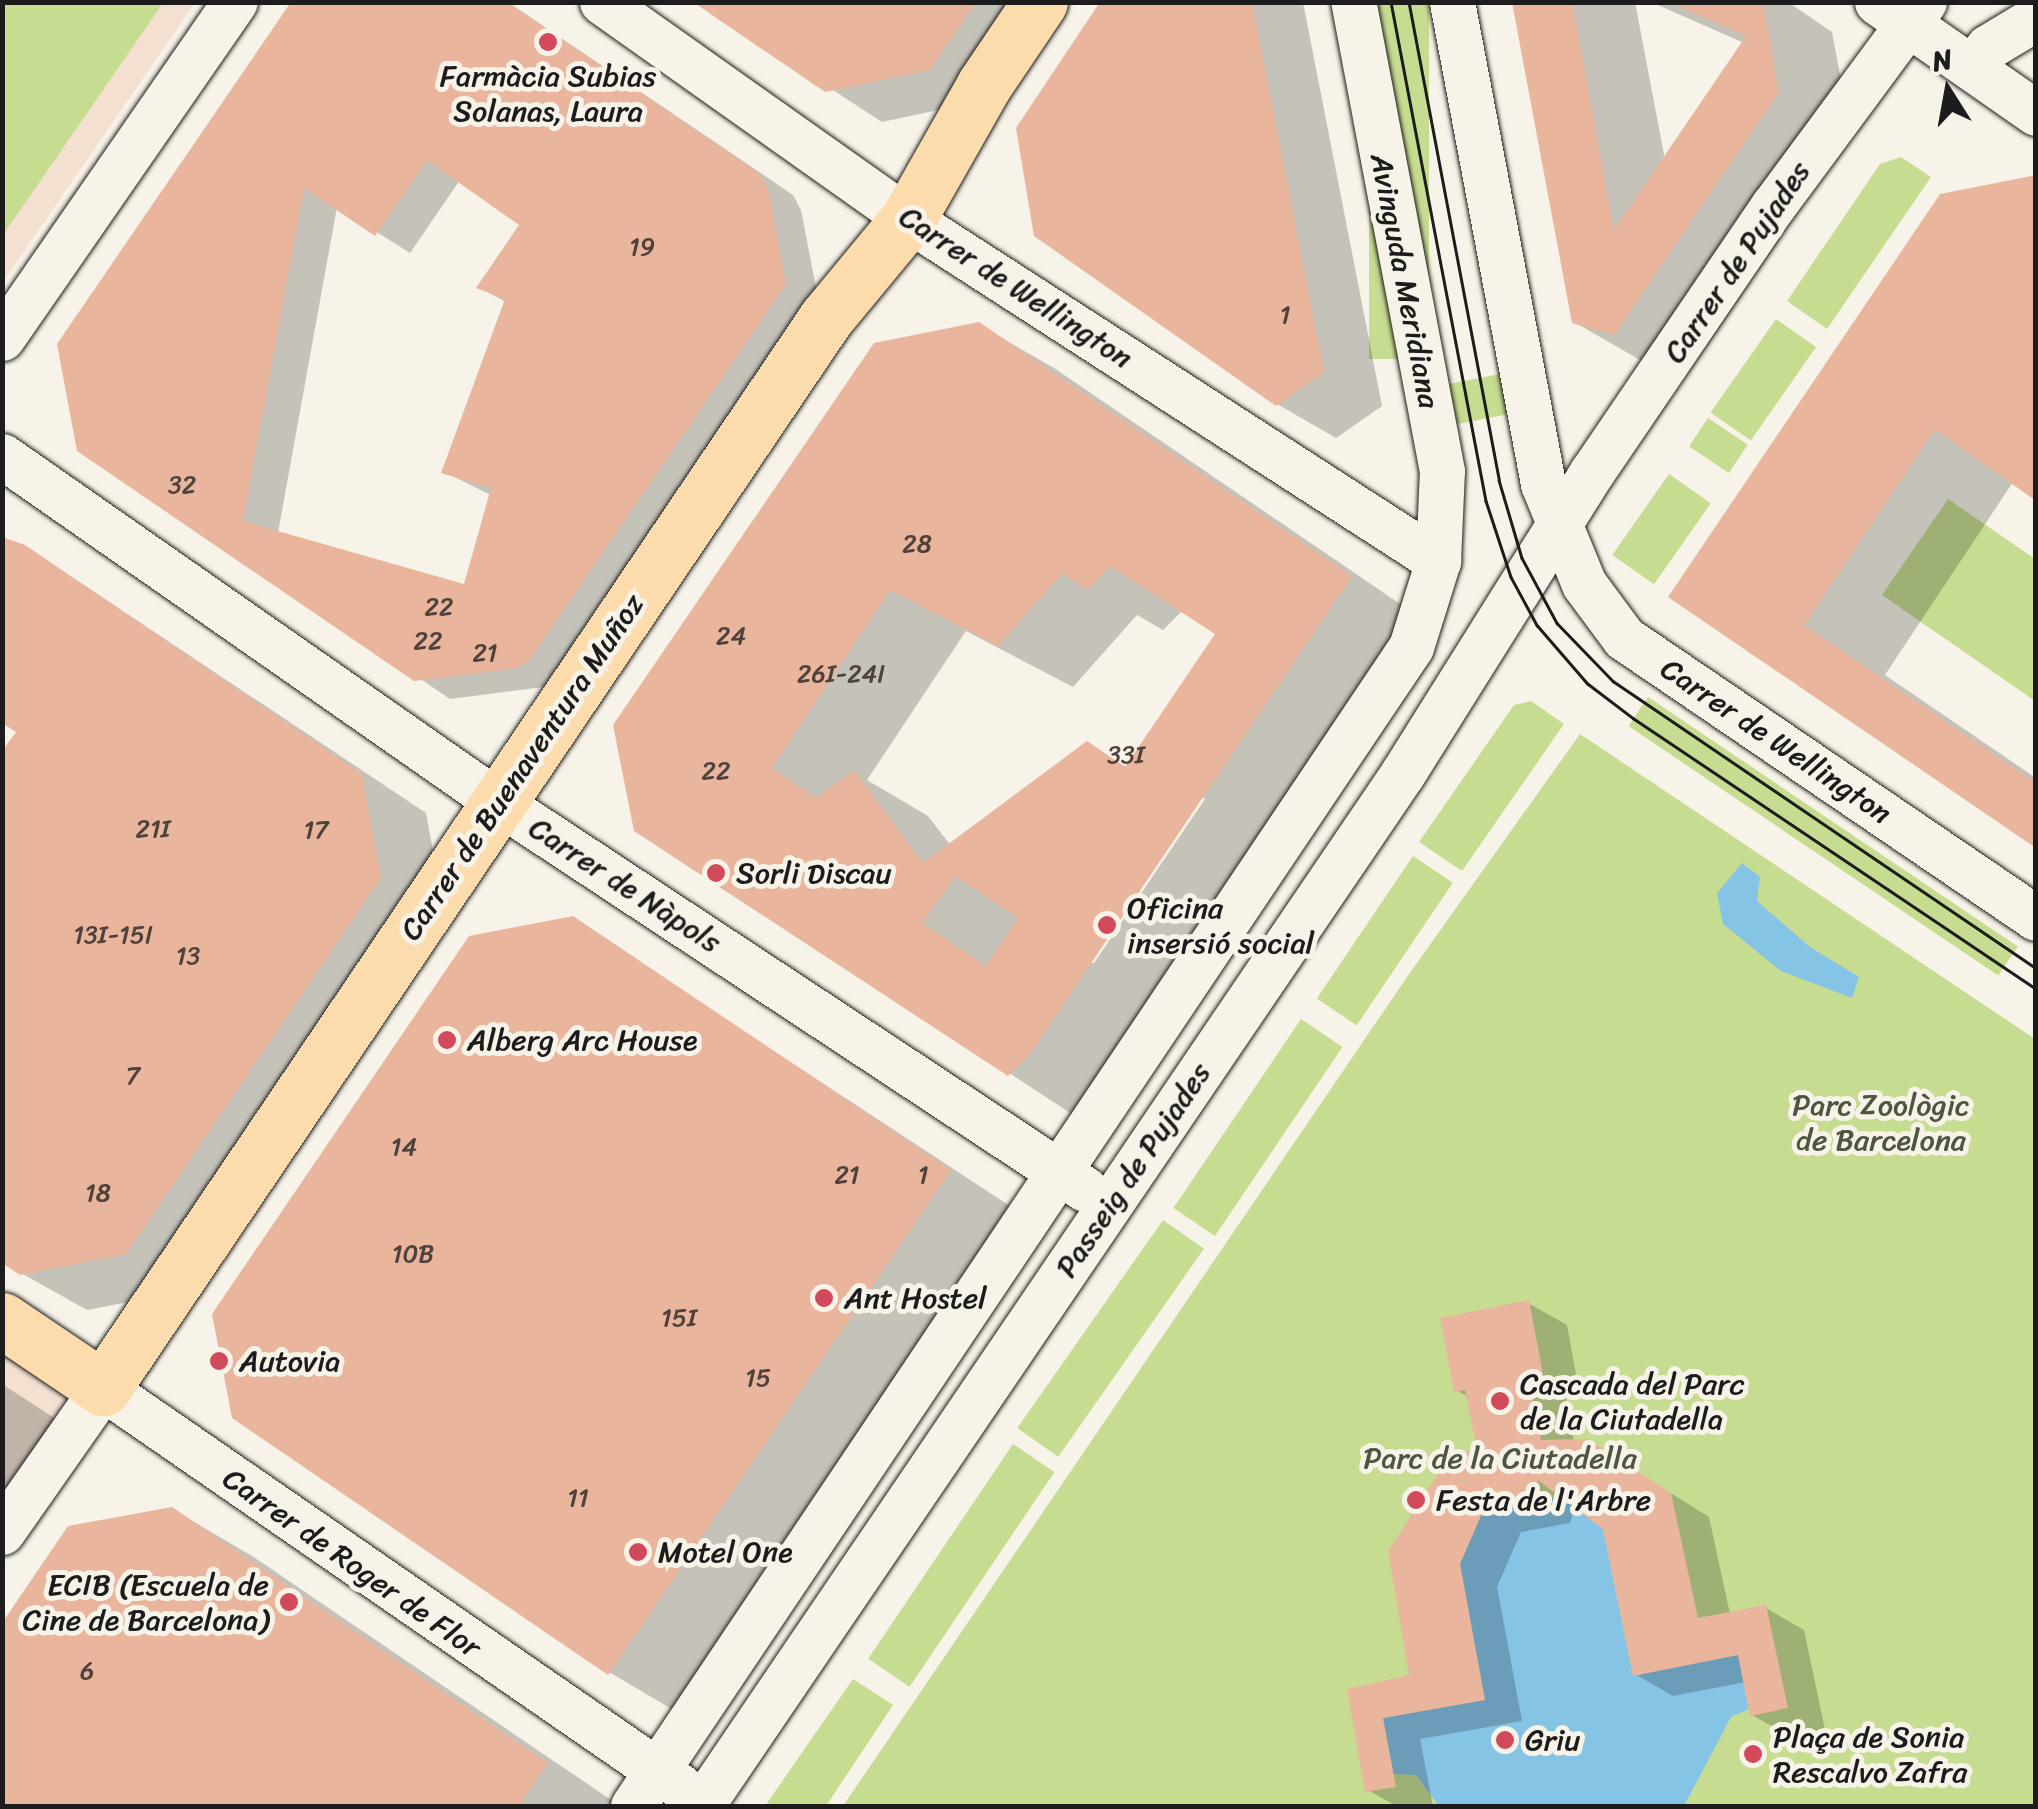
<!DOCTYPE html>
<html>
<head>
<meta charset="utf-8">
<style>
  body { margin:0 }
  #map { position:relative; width:2038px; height:1809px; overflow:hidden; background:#f7f3e8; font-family:Sriracha,sans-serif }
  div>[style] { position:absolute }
  .built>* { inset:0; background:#f3e0d1 }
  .green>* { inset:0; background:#c6dc91; transform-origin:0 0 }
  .water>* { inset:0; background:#86c4e6 }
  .shadow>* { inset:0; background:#0003 }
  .building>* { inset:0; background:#e9b59c }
  .roads { filter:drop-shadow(0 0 2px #1c1c1c) drop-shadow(0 0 2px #1c1c1c) }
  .minor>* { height:45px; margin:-22.5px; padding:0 22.5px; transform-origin:22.5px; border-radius:22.5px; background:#f7f3e8 }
  .major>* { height:55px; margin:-27.5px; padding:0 27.5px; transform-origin:27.5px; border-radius:27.5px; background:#fcdcac }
  .tram>* { height:2.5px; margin:-1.25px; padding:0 1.25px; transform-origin:1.25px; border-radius:1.25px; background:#1c1c1c }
  .dots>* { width:28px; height:28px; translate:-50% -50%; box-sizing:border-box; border:5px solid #f7f3e8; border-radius:50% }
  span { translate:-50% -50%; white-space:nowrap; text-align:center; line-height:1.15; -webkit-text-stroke:10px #f7f3e8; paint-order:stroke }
  .number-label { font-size:25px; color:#4f423c }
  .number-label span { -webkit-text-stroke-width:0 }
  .poi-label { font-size:30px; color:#1c1c1c }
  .left { translate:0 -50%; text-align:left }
  .right { translate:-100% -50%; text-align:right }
  .street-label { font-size:30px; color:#1c1c1c }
  .park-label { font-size:30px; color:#4f563f }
  .frame { position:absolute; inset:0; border:5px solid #1c1c1c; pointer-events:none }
  .north { position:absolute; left:1898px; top:40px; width:100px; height:100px; -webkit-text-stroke:8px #f7f3e8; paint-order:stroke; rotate:349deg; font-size:28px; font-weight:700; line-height:40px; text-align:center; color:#1c1c1c }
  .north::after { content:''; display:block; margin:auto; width:35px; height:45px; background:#1c1c1c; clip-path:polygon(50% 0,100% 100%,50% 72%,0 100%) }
</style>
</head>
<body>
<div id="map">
  <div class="built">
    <div style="clip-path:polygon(3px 3px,195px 3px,3px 282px)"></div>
    <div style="clip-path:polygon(3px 1320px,103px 1388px,3px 1526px)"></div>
  </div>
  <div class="green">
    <div style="clip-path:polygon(3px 2px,163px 3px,3px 235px,2px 3px)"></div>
    <div style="left:1369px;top:3px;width:60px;height:356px"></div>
    <div style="clip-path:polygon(1901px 157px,1931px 177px,1827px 329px,1787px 301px,1880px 164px)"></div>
    <div style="left:1776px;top:319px;width:49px;height:114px;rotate:35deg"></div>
    <div style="left:1500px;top:374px;width:41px;height:59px;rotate:79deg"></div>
    <div style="left:1708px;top:418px;width:48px;height:34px;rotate:34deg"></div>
    <div style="left:1669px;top:474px;width:51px;height:99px;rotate:35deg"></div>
    <div style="clip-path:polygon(1948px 499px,2035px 559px,2035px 701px,1882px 595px)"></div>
    <div style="left:1648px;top:697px;width:446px;height:35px;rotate:34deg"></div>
    <div style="clip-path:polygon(1531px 701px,1564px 724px,1462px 871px,1419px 842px,1514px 705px)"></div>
    <div style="clip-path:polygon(1580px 734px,2035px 1039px,2035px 1806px,843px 1806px,1407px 977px)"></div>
    <div style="left:1413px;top:856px;width:48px;height:172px;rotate:34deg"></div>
    <div style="left:1301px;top:1019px;width:50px;height:228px;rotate:34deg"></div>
    <div style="left:1163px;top:1220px;width:50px;height:254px;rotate:35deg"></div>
    <div style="left:1013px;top:1444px;width:50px;height:259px;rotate:34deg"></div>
    <div style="clip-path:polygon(853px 1679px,893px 1705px,826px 1806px,765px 1806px)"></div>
  </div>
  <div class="water">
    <div style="clip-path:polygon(1742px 863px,1760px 877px,1757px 901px,1810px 947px,1859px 977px,1852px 998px,1781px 971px,1723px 924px,1717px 893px)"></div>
    <div style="clip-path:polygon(1559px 1496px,1603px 1529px,1633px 1675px,1738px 1655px,1749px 1709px,1731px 1717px,1684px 1806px,1439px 1806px,1416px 1775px,1393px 1774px,1383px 1718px,1485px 1700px,1460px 1564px,1483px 1511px)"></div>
  </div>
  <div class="shadow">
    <div style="clip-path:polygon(evenodd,294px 2px,508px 2px,793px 195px,801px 210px,819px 303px,552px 686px,450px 699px,80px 449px,294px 2px,460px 180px,523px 224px,479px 287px,507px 303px,444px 472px,491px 495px,466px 587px,278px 533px,337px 207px,410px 253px,460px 180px)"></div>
    <div style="clip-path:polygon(698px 2px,1052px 2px,985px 100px,882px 122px)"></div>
    <div style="clip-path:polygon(1103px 2px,1303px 2px,1382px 406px,1336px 438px,1277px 404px)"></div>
    <div style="clip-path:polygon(1515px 2px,1635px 2px,1665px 160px,1744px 43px,1651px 2px,1788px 2px,1832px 32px,1851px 134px,1687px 375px,1647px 364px,1574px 322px)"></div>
    <div style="clip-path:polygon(1941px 196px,2013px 482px,1885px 675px,2036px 778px,2036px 845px,1672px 596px)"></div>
    <div style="clip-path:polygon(evenodd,979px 325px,1054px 368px,1425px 621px,1075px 1116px,636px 829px,979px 325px,1183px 610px,1219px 633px,1128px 768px,1087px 744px,951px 846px,928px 816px,867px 780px,966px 631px,1073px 687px,1137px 615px,1163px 630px,1183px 610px,979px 325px,1201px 796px,1205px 799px,1094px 963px,1088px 963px,1201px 796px)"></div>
    <div style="clip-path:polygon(78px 581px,426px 813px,445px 916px,190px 1290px,87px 1310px,21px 1273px,19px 732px)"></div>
    <div style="clip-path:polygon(573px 919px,1016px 1210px,675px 1711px,609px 1672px)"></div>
    <div style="clip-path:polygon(1528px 1303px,1567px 1325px,1580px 1396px,1566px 1398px,1574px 1442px,1588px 1441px,1709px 1517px,1730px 1614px,1766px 1608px,1804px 1630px,1825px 1730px,1791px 1737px,1752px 1715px,1746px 1682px,1673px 1696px,1635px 1674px,1606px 1527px,1575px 1505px,1570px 1523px,1521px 1532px,1497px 1587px,1522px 1721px,1420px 1739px,1433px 1806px,1396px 1806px,1368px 1790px,1350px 1691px,1412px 1677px,1478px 1447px,1469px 1397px,1456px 1390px)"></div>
    <div style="clip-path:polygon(2px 1384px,65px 1425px,2px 1517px)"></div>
    <div style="clip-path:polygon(172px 1509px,252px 1556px,620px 1806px,2px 1806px,2px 1627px)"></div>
  </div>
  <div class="building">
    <div style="clip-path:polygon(evenodd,291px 2px,507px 2px,759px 173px,768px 188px,786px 284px,530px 659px,517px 668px,414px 681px,77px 451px,57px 344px,291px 2px,427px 160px,519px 225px,476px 288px,505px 299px,441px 473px,491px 488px,464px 584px,243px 521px,304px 188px,375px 236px,427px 160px)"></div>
    <div style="clip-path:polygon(693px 2px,976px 2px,930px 70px,825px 92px)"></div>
    <div style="clip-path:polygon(1100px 2px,1252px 2px,1324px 372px,1276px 406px,1034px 236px,1016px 128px)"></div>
    <div style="clip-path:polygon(1512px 2px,1572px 2px,1614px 230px,1746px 36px,1669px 2px,1763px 2px,1779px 92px,1614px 335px,1572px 323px)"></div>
    <div style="clip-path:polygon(2036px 175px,2036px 501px,1935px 429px,1804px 625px,2036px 783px,2036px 848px,1668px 597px,1940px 194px)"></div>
    <div style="clip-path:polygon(evenodd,979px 322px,1352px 576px,1030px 1054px,1008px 1076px,634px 831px,613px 725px,874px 343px,979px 322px,1110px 566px,1215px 634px,1125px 767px,1087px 741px,923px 863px,854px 770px,816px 798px,772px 768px,890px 590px,998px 646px,1062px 573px,1088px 590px,1110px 566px,979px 322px,955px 876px,1018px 918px,986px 966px,922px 923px,955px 876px)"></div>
    <div style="clip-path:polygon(2px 537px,25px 545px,362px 774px,381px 878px,126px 1254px,20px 1275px,2px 1263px,2px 751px,16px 732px,2px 723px)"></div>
    <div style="clip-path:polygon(573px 916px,951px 1170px,608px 1675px,232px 1418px,212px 1314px,469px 936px)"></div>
    <div style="clip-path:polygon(1529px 1300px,1543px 1374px,1529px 1377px,1541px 1440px,1588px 1439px,1671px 1493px,1698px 1618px,1766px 1605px,1788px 1708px,1750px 1716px,1738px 1655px,1633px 1676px,1603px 1529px,1538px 1480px,1532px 1502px,1483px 1511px,1460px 1564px,1485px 1700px,1383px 1718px,1396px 1787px,1365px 1792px,1347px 1689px,1409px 1675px,1388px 1551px,1443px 1466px,1476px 1446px,1465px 1390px,1454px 1392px,1440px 1318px)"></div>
    <div style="clip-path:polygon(172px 1507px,548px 1763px,519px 1806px,2px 1806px,2px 1623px,68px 1526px)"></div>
  </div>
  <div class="roads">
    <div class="minor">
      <div style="left:602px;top:2px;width:375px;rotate:35.3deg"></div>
      <div style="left:908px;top:219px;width:631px;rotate:32.83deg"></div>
      <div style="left:1452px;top:2px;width:491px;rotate:79.3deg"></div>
      <div style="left:1543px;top:484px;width:108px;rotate:67.7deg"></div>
      <div style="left:1584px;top:584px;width:67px;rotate:53.5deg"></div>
      <div style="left:1624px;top:638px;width:498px;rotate:34.2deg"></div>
      <div style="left:1877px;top:2px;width:194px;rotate:34.9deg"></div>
      <div style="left:1972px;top:68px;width:26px;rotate:-53deg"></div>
      <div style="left:1988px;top:47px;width:56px;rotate:-31.1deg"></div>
      <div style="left:2px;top:338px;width:409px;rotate:-55.3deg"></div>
      <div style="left:2px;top:456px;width:605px;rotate:34.9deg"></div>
      <div style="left:498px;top:802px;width:703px;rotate:33.4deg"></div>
      <div style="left:2px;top:1532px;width:176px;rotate:-55deg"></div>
      <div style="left:103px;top:1388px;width:702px;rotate:34.62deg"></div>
      <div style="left:633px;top:1806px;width:1396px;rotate:-56.13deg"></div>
      <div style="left:1411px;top:647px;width:90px;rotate:-72.6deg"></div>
      <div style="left:1438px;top:561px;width:90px;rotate:-87.5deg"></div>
      <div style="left:1442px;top:471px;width:477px;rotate:-100.7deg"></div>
      <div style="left:701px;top:1806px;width:1249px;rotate:-55.8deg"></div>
      <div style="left:1403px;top:773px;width:355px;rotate:-57.9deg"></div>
      <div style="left:1592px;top:472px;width:322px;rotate:-55.8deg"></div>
      <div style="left:1773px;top:206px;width:254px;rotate:-53.5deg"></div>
    </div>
    <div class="major">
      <div style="left:2px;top:1320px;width:122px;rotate:34deg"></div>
      <div style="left:103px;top:1388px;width:1291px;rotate:-55.95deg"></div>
      <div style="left:826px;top:318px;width:129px;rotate:-50.4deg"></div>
      <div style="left:908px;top:219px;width:154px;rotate:-60.4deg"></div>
      <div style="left:984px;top:85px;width:100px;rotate:-56deg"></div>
    </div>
  </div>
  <div class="tram">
    <div style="left:1391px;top:2px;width:508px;rotate:79.22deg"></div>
    <div style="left:1486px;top:501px;width:80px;rotate:71.8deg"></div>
    <div style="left:1511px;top:577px;width:55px;rotate:61.6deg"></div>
    <div style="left:1537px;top:625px;width:77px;rotate:49.2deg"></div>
    <div style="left:1587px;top:683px;width:58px;rotate:37.3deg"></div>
    <div style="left:1633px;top:718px;width:486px;rotate:33.9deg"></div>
    <div style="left:1409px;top:2px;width:486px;rotate:79.3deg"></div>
    <div style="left:1499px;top:480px;width:81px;rotate:73.6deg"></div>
    <div style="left:1522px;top:558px;width:74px;rotate:61.7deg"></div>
    <div style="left:1557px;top:623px;width:81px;rotate:46deg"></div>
    <div style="left:1613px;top:681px;width:511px;rotate:34.16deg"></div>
  </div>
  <div class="dots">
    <div style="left:548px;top:42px;background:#d1495b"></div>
    <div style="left:716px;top:873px;background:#d1495b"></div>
    <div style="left:1107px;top:925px;background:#d1495b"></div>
    <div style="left:447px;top:1040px;background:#d1495b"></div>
    <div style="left:824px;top:1298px;background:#d1495b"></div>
    <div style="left:219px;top:1361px;background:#d1495b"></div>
    <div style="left:1500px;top:1401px;background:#d1495b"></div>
    <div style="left:1416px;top:1500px;background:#d1495b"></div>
    <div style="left:638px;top:1552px;background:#d1495b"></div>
    <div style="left:289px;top:1602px;background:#d1495b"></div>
    <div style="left:1505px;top:1740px;background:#d1495b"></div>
    <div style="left:1753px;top:1754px;background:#d1495b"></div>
  </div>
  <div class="number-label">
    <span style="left:642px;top:247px">19</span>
    <span style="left:1285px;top:315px">1</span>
    <span style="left:182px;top:485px">32</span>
    <span style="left:917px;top:544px">28</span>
    <span style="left:439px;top:607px">22</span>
    <span style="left:731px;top:636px">24</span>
    <span style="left:428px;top:641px">22</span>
    <span style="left:485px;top:653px">21</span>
    <span style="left:841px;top:674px">26I-24I</span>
    <span style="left:1126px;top:755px">33I</span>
    <span style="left:716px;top:771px">22</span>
    <span style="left:153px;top:829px">21I</span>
    <span style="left:316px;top:830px">17</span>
    <span style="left:113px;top:935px">13I-15I</span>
    <span style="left:188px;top:956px">13</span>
    <span style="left:133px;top:1076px">7</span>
    <span style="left:404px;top:1147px">14</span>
    <span style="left:847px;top:1175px">21</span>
    <span style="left:923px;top:1175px">1</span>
    <span style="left:98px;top:1193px">18</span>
    <span style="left:413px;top:1254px">10B</span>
    <span style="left:679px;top:1318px">15I</span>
    <span style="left:758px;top:1378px">15</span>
    <span style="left:578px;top:1498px">11</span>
    <span style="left:87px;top:1671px">6</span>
  </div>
  <div class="poi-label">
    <span style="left:548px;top:93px">Farmàcia Subias<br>Solanas, Laura</span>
    <span class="left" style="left:736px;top:873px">Sorli Discau</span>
    <span class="left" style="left:1127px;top:925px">Oficina<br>insersió social</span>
    <span class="left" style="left:467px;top:1040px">Alberg Arc House</span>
    <span class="left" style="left:844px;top:1298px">Ant Hostel</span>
    <span class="left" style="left:239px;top:1361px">Autovia</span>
    <span class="left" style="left:1520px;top:1401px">Cascada del Parc<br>de la Ciutadella</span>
    <span class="left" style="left:1436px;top:1500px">Festa de l'Arbre</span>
    <span class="left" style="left:658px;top:1552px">Motel One</span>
    <span class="right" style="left:269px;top:1602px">ECIB (Escuela de<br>Cine de Barcelona)</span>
    <span class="left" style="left:1773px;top:1754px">Plaça de Sonia<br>Rescalvo Zafra</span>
    <span class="left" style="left:1525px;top:1740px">Griu</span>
  </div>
  <div class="street-label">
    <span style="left:1737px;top:262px;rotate:-56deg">Carrer de Pujades</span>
    <span style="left:1405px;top:281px;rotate:79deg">Avinguda Meridiana</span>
    <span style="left:1016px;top:287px;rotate:33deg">Carrer de Wellington</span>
    <span style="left:1776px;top:741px;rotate:34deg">Carrer de Wellington</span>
    <span style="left:522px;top:767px;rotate:-56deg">Carrer de Buenaventura Muñoz</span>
    <span style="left:625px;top:885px;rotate:33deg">Carrer de Nàpols</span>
    <span style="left:1133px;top:1170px;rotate:-56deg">Passeig de Pujades</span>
    <span style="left:352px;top:1563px;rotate:35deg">Carrer de Roger de Flor</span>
  </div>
  <div class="park-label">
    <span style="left:1881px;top:1122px">Parc Zoològic<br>de Barcelona</span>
    <span style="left:1500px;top:1458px">Parc de la Ciutadella</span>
  </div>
  <div class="frame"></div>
  <div class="north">N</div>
</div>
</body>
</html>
